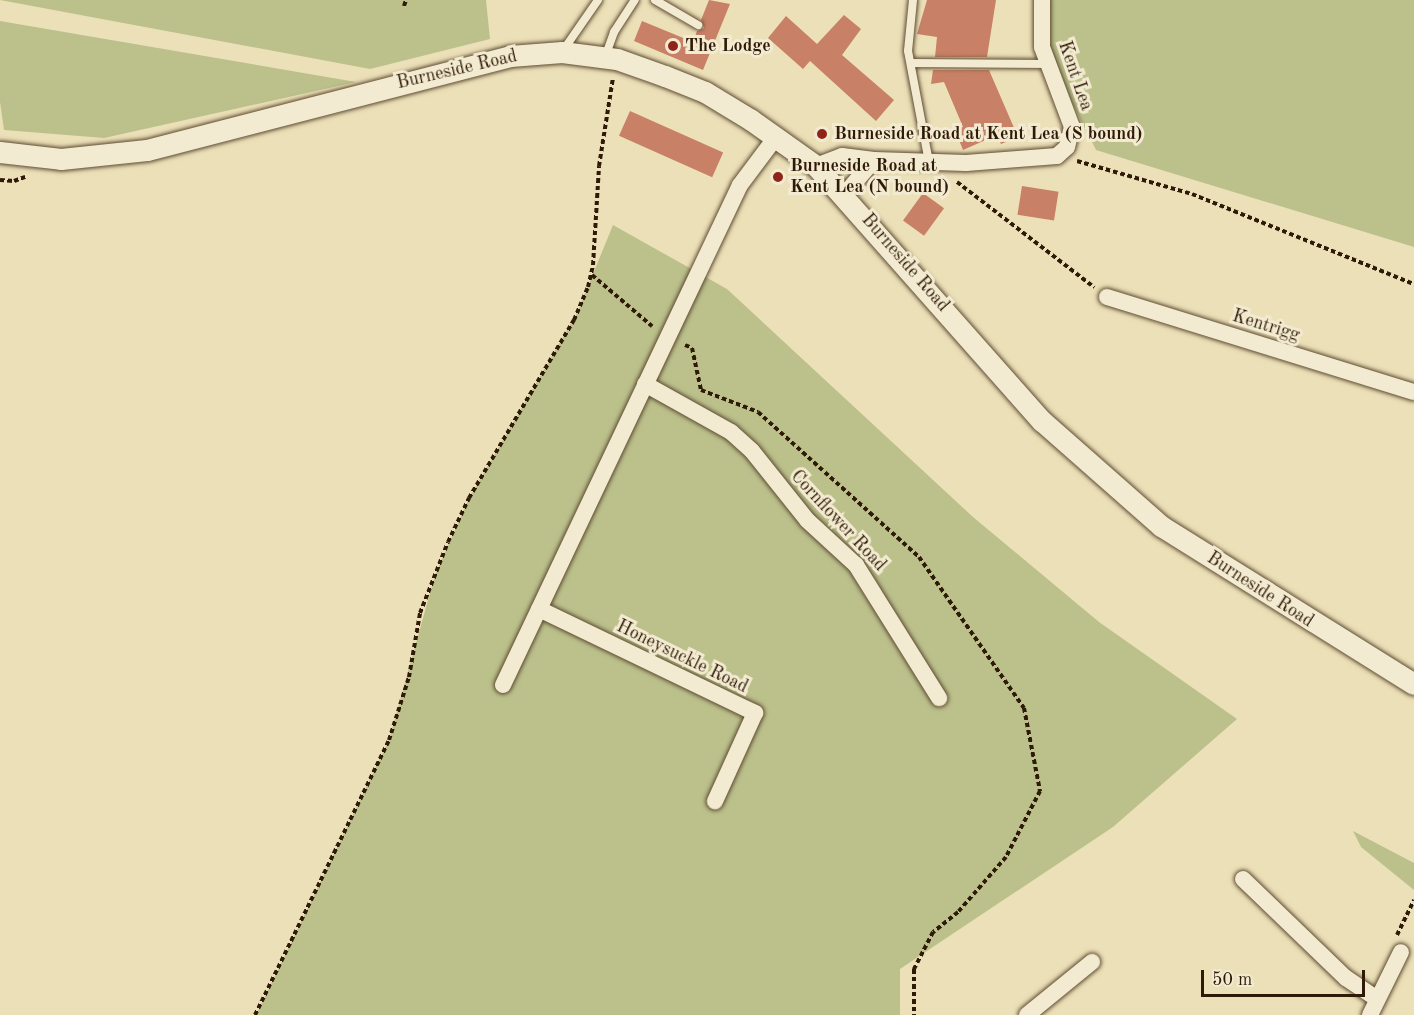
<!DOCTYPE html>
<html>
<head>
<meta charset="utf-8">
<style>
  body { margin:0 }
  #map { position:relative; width:1414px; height:1015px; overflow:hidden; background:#ece0b8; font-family:"Old Standard TT",serif }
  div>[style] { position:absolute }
  .green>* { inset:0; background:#bcc18c }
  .building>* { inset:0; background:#c88066; transform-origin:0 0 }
  .path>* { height:4px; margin-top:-2px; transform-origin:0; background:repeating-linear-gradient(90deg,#2e1a06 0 4.5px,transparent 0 7.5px) }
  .roads { filter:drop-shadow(0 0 2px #5e4c32) drop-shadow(0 0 2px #5e4c32) }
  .service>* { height:8px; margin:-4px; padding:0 4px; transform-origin:4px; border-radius:4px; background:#f3ebd1 }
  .minor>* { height:16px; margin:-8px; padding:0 8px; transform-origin:8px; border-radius:8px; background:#f3ebd1 }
  .tertiary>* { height:21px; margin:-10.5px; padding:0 10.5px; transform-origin:10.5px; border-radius:10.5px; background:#f3ebd1 }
  .dots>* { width:16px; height:16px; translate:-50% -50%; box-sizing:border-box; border:3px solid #f3ebd1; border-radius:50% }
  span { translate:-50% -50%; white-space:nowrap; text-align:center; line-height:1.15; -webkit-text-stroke:6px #f3ebd1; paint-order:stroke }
  .poi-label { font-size:18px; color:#2e1a06; font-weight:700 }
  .left { translate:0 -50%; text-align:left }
  .street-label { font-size:18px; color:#2e1a06 }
  .scale { position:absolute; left:1201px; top:970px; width:164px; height:27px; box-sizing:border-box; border:3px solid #2e1a06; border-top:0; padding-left:8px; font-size:18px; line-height:21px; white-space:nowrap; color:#2e1a06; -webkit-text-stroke:4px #f3ebd1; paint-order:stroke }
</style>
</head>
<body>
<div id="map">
  <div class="green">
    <div style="clip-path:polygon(0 0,486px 0,490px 39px,370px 69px)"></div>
    <div style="clip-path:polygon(1048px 0,1414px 0,1414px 247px,1096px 150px,1054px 68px,1049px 48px)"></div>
    <div style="clip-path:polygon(0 21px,356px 82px,104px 138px,4px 130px,0 102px)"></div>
    <div style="clip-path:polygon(613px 225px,727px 289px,973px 517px,1099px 622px,1237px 719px,1113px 827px,900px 969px,900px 1015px,256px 1015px,389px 740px,435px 575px,469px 498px,577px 313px)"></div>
    <div style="clip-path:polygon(1353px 831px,1414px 863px,1414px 890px,1361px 847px)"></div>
  </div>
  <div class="building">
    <div style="clip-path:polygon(709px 0,730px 4px,703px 70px,634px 41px,642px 21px,693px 42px,697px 31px,704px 28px,701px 20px)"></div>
    <div style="clip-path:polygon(927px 0,996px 0,987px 57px,935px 57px,937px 37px,917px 34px)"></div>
    <div style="clip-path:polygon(844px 15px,861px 29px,842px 55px,894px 100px,876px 121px,810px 61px,803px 69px,768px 38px,786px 16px,817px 44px)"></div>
    <div style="clip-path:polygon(933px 70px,989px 70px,1018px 137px,1001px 144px,997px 135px,963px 150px,955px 130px,963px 127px,944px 82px,931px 84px)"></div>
    <div style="left:630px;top:111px;width:102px;height:27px;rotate:24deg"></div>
    <div style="left:1022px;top:186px;width:37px;height:29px;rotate:9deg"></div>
    <div style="left:923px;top:193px;width:26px;height:34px;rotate:36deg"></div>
  </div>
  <div class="path">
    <div style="left:404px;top:6px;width:6px;rotate:-72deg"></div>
    <div style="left:1077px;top:161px;width:120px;rotate:16deg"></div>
    <div style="left:1192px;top:194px;width:240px;rotate:22.1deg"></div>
    <div style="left:0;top:180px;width:14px;rotate:4deg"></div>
    <div style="left:14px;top:181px;width:12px;rotate:-20deg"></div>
    <div style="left:957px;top:182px;width:173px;rotate:37.5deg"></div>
    <div style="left:592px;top:275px;width:79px;rotate:40.4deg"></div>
    <div style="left:685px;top:345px;width:8px;rotate:23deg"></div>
    <div style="left:692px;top:348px;width:43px;rotate:77.9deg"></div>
    <div style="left:701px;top:390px;width:61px;rotate:21.1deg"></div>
    <div style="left:758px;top:412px;width:217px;rotate:42deg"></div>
    <div style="left:919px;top:557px;width:184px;rotate:55.2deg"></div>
    <div style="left:1024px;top:708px;width:85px;rotate:79.1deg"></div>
    <div style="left:1040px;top:791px;width:74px;rotate:117.3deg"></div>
    <div style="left:1006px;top:857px;width:73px;rotate:131.1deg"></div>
    <div style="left:958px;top:912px;width:32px;rotate:141deg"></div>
    <div style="left:933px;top:932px;width:42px;rotate:117.2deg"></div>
    <div style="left:914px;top:969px;width:46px;rotate:90deg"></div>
    <div style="left:1397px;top:935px;width:39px;rotate:-64deg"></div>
    <div style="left:255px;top:1015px;width:306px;rotate:-64deg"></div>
    <div style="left:389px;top:740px;width:66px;rotate:-72.4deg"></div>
    <div style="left:409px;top:677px;width:65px;rotate:-80.2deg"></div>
    <div style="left:420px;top:613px;width:76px;rotate:-68.5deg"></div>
    <div style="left:448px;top:542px;width:49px;rotate:-64.5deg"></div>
    <div style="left:469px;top:498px;width:207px;rotate:-59.5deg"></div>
    <div style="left:574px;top:320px;width:36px;rotate:-67deg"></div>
    <div style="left:588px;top:287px;width:23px;rotate:-77deg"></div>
    <div style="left:593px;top:265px;width:99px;rotate:-86.5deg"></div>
    <div style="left:599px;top:166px;width:89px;rotate:-81deg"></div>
  </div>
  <div class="roads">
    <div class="service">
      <div style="left:655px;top:0;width:50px;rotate:30.2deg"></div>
      <div style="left:913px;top:0;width:51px;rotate:95.6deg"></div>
      <div style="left:908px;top:51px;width:113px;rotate:79.3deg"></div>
      <div style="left:562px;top:52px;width:63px;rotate:-55.3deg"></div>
      <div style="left:605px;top:57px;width:27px;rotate:-70deg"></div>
      <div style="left:614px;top:32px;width:38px;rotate:-57deg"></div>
      <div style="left:913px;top:63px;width:133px;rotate:0.4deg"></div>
    </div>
    <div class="minor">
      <div style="left:816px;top:166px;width:28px;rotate:-21deg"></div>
      <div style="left:842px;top:156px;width:32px;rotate:7deg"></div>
      <div style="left:844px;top:195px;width:46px;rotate:-49.4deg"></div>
      <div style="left:874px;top:160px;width:92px;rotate:1.9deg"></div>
      <div style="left:966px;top:163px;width:91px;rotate:-4.4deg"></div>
      <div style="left:1057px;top:156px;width:13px;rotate:-42deg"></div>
      <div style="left:1067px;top:147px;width:21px;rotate:-76deg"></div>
      <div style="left:1072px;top:127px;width:85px;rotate:-110.6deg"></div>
      <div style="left:1042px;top:47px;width:47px;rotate:-90deg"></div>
      <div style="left:1107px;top:297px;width:321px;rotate:17.2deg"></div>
      <div style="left:645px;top:384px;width:98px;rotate:29.2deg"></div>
      <div style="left:731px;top:432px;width:28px;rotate:42deg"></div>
      <div style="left:752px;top:451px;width:88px;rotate:51.4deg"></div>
      <div style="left:807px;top:520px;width:67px;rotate:42.6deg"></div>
      <div style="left:856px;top:565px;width:157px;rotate:58deg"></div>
      <div style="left:539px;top:609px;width:240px;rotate:25.7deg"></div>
      <div style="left:755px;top:713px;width:97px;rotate:114.4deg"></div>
      <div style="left:503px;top:685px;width:553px;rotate:-64.64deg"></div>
      <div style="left:740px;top:185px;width:60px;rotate:-53.1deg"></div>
      <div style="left:1243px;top:879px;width:143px;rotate:43.9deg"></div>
      <div style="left:1346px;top:978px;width:37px;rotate:34deg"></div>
      <div style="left:1027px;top:1015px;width:84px;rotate:-39.2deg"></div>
      <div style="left:1370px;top:1015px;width:70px;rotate:-63.8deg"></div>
    </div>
    <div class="tertiary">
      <div style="left:0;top:152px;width:61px;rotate:6.5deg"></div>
      <div style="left:61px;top:159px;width:86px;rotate:-6deg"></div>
      <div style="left:147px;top:150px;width:375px;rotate:-14.5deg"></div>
      <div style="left:510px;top:56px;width:52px;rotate:-4.4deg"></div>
      <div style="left:562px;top:52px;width:55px;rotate:7.3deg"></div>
      <div style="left:617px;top:59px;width:51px;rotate:19.5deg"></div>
      <div style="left:665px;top:76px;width:43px;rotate:21.8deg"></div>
      <div style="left:705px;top:92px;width:54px;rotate:31.3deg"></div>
      <div style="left:751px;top:120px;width:80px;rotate:35.3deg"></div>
      <div style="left:816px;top:166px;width:341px;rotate:48.5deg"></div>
      <div style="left:1042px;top:421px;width:159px;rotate:41.4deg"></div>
      <div style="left:1161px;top:526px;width:298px;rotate:32deg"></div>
    </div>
  </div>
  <div class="dots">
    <div style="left:673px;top:46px;background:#8f2418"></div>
    <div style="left:822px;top:134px;background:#8f2418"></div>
    <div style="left:778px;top:177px;background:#8f2418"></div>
  </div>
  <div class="poi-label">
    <span class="left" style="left:685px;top:46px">The Lodge</span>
    <span class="left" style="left:834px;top:134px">Burneside Road at Kent Lea (S bound)</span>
    <span class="left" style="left:790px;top:177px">Burneside Road at<br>Kent Lea (N bound)</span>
  </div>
  <div class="street-label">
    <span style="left:457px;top:70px;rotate:-13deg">Burneside Road</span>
    <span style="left:1075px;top:76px;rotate:71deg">Kent Lea</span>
    <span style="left:905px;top:263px;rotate:49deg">Burneside Road</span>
    <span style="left:1266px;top:326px;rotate:17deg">Kentrigg</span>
    <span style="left:838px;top:521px;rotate:47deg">Cornflower Road</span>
    <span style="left:1260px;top:590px;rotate:33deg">Burneside Road</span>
    <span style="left:682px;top:657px;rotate:26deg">Honeysuckle Road</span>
  </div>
  <div class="scale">50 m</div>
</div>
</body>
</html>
